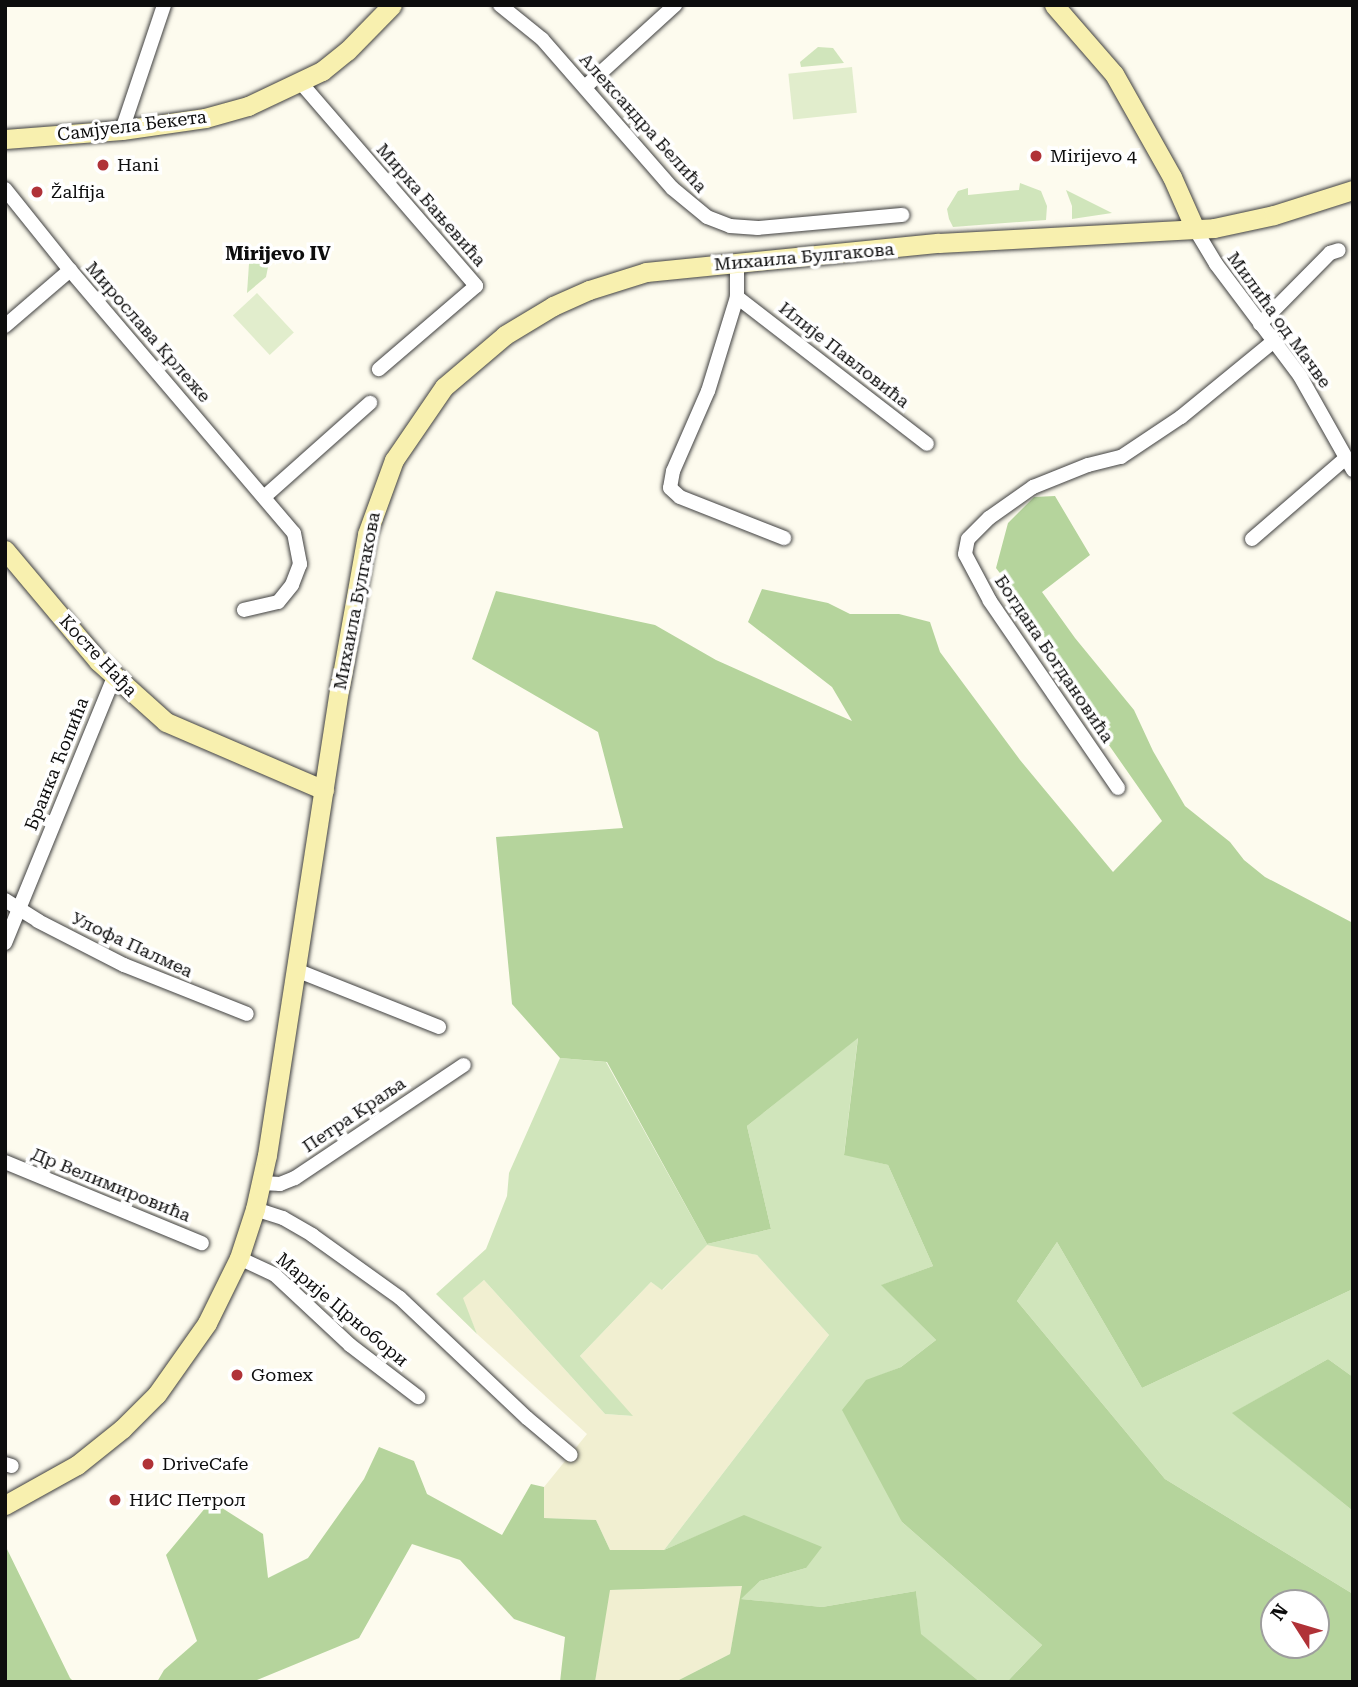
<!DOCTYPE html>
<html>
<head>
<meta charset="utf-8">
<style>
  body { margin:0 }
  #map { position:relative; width:1358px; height:1687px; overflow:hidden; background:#fdfbee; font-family:"Roboto Serif",serif }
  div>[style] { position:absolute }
  .farmland>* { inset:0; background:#f1efd1 }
  .green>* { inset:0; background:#d0e5bb }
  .forest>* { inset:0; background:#b5d49c }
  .pitch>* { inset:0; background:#e1edcc; transform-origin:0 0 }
  .roads { filter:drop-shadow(0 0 2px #404040) drop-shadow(0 0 2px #404040) }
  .street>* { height:14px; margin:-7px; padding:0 7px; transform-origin:7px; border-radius:7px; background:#fff }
  .secondary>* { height:19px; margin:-9.5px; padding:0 9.5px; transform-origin:9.5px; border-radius:9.5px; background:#f8f0af }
  .dots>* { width:19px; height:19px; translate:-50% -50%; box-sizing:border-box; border:4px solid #fff; border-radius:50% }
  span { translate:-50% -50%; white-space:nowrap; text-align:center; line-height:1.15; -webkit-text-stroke:7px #fff; paint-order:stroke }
  .street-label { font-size:18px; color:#0d0d0d }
  .poi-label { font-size:18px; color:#0d0d0d }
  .left { translate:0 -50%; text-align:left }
  .neighbourhood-label { font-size:19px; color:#0d0d0d; font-weight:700 }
  .frame { position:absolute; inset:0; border:7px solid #0d0d0d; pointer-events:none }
  .north { position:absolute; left:1260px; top:1589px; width:70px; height:70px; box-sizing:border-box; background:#fff; border:2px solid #9e9e9e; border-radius:50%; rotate:307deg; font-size:19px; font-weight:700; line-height:28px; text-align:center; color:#0d0d0d }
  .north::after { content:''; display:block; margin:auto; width:24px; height:32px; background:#b03237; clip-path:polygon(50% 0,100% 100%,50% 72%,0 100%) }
</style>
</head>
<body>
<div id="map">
  <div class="farmland">
    <div style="clip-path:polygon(707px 1244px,757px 1255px,829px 1335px,664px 1550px,610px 1550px,596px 1520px,543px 1518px,544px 1487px,587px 1434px,477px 1334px,462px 1298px,484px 1280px,605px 1414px,632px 1416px,580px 1356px,651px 1282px,663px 1290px)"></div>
    <div style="clip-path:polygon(743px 1586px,730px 1654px,675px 1682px,595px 1682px,609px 1590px)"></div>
  </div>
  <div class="green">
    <div style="clip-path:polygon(818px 47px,833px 48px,844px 63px,801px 67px,800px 62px)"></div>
    <div style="clip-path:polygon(1020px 183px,1041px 191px,1047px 206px,1046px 220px,953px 227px,949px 219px,947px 209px,958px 191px,968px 188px,968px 195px,1019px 190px)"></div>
    <div style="clip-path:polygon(1066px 190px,1112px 213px,1072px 219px,1072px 206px)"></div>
    <div style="clip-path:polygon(250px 249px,268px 267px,266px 277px,247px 293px)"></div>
    <div style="clip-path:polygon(858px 1037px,844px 1154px,888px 1165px,933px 1266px,882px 1285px,936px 1340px,901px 1367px,866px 1381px,902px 1522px,1042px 1645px,1007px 1682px,980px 1682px,920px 1634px,916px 1591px,822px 1607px,740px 1599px,760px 1581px,806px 1568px,744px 1516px,664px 1550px,829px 1335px,757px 1255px,707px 1245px,662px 1290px,651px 1282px,580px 1356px,633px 1416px,605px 1414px,484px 1280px,463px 1298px,477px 1334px,436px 1294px,486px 1249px,507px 1196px,509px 1173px,560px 1058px,606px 1062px,707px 1244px,771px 1229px,747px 1126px)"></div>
    <div style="clip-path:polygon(1057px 1242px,1142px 1388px,1353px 1289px,1353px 1377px,1328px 1359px,1233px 1413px,1353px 1511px,1353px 1594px,1165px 1479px,1017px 1301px)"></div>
  </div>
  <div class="forest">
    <div style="clip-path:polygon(evenodd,1055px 496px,1090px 555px,1042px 592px,1075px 638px,1134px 710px,1153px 751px,1185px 806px,1230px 842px,1244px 860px,1265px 877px,1353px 923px,1353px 1289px,1142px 1388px,1057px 1242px,1017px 1301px,1165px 1479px,1353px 1594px,1353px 1682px,1007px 1682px,1042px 1645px,902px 1522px,842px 1410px,866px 1380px,901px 1367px,936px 1340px,881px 1285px,933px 1266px,888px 1165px,844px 1155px,858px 1038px,747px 1126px,771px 1229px,707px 1244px,607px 1062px,560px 1058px,512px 1004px,496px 837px,623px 828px,598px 732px,472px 659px,496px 591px,655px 625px,716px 660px,852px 721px,832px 687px,748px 622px,762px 589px,828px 603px,850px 614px,899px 614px,930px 622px,940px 652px,1020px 760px,1113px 872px,1162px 821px,1090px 718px,1033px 617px,996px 568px,1008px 523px,1034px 497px,1055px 496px,1274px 1603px,1316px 1603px,1316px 1645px,1274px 1645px,1274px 1603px)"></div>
    <div style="clip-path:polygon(1328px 1359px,1353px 1377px,1353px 1511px,1232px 1413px)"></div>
    <div style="clip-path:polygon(379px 1447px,414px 1461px,427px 1494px,502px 1535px,531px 1484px,544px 1487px,544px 1518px,596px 1520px,610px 1550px,664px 1550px,744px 1515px,822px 1547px,806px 1568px,760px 1581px,741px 1599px,822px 1607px,916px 1591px,921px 1634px,980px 1682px,675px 1682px,730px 1654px,742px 1586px,610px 1590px,595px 1682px,560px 1682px,565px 1637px,514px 1619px,460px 1560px,412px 1544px,359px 1638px,252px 1682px,157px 1682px,164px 1670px,197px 1641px,166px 1555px,211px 1501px,263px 1534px,268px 1578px,308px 1558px,364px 1479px)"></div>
    <div style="clip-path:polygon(5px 1545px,70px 1678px,74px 1682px,5px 1682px)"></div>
  </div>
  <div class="pitch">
    <div style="left:852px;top:67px;width:46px;height:64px;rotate:84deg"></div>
    <div style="left:257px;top:293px;width:54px;height:33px;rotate:47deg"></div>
  </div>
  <div class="roads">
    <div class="street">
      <div style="left:500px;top:5px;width:54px;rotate:39deg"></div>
      <div style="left:542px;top:39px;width:198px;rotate:48.9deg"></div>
      <div style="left:672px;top:188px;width:45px;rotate:39.6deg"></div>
      <div style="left:707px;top:217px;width:25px;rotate:21deg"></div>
      <div style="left:730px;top:226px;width:28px;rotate:4deg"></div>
      <div style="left:758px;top:228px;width:145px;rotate:-5.2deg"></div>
      <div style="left:301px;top:83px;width:268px;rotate:49.2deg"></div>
      <div style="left:476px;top:286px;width:128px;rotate:139.4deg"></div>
      <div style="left:585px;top:87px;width:122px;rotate:-42.3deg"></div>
      <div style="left:122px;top:130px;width:132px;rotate:-71.4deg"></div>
      <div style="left:5px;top:189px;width:104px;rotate:51.3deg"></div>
      <div style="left:70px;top:270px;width:345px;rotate:49.6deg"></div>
      <div style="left:294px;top:533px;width:32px;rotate:79deg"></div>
      <div style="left:300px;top:564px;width:22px;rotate:111deg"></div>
      <div style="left:292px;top:585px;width:22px;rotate:129deg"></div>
      <div style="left:278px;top:602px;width:35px;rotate:167deg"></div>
      <div style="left:1195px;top:229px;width:41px;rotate:59deg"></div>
      <div style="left:1216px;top:264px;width:140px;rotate:53.1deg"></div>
      <div style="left:1300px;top:376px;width:108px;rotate:60.6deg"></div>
      <div style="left:737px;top:264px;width:33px;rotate:90deg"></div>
      <div style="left:737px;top:297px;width:98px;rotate:107.1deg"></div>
      <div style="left:708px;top:391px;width:87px;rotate:113.6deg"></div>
      <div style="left:673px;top:471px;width:17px;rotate:100deg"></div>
      <div style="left:670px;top:488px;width:13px;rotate:42deg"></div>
      <div style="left:680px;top:497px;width:112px;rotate:21.5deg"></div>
      <div style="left:737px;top:297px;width:240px;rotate:37.7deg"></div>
      <div style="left:1260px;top:324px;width:100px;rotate:-45.4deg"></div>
      <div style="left:1330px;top:253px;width:9px;rotate:-18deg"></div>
      <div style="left:5px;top:326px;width:86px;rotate:-40.7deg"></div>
      <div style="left:264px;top:497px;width:142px;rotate:-41.6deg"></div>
      <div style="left:1252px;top:539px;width:124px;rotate:-40.8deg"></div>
      <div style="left:1118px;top:788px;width:227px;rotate:-124.4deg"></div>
      <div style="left:990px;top:601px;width:53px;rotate:-118deg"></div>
      <div style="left:965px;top:554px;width:15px;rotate:-79deg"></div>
      <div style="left:968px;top:539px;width:30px;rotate:-45deg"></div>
      <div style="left:989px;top:518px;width:54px;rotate:-35.2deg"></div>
      <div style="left:1033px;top:487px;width:59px;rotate:-21.8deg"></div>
      <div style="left:1088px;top:465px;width:34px;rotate:-14deg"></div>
      <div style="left:1121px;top:457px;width:72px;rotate:-33.7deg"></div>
      <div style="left:1181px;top:417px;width:120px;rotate:-39.3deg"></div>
      <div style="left:5px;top:900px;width:39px;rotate:32deg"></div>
      <div style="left:38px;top:921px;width:97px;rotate:27.1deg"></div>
      <div style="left:124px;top:965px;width:132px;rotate:21.7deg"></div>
      <div style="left:5px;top:943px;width:287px;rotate:-67.7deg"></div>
      <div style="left:296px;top:970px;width:154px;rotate:21.7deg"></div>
      <div style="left:5px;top:1162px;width:213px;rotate:22.4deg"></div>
      <div style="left:262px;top:1183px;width:18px;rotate:3deg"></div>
      <div style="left:280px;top:1184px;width:16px;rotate:-22deg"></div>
      <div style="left:295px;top:1178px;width:203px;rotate:-33.8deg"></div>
      <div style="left:255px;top:1209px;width:29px;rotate:18deg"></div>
      <div style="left:283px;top:1218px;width:34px;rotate:30deg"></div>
      <div style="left:312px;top:1235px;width:108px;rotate:35.6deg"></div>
      <div style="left:400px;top:1298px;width:175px;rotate:43.4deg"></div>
      <div style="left:527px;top:1418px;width:57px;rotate:40.1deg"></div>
      <div style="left:239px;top:1258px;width:40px;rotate:25deg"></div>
      <div style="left:275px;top:1275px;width:103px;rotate:43deg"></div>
      <div style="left:350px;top:1345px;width:86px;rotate:37.4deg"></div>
      <div style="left:5px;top:1464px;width:7px;rotate:16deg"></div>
    </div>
    <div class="secondary">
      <div style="left:1054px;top:5px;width:91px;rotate:49deg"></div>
      <div style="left:1114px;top:74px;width:118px;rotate:60.6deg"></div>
      <div style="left:1172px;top:177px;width:57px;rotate:66.1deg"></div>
      <div style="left:5px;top:139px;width:117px;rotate:-4.4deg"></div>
      <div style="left:122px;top:130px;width:84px;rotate:-8.2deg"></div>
      <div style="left:205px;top:118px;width:45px;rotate:-15.6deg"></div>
      <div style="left:248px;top:106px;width:82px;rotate:-25.3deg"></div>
      <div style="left:322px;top:71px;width:32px;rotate:-39deg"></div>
      <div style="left:347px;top:51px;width:64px;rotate:-45.6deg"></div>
      <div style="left:5px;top:550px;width:145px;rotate:50deg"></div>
      <div style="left:98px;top:661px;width:91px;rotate:41.9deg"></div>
      <div style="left:166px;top:722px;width:172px;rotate:23.3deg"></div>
      <div style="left:5px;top:1505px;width:82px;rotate:-29.1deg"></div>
      <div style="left:77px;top:1465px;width:58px;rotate:-38.7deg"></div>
      <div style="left:122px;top:1429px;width:49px;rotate:-45deg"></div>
      <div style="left:157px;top:1394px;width:87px;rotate:-54.8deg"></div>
      <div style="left:207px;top:1323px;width:72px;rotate:-63.8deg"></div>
      <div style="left:239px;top:1258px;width:52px;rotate:-71.9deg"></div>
      <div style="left:255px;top:1209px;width:55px;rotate:-77.5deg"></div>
      <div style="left:267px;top:1155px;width:475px;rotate:-81.2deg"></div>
      <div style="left:340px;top:686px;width:154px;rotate:-79.9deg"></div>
      <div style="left:367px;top:534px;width:79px;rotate:-70deg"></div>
      <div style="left:394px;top:460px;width:88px;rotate:-55.6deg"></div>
      <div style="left:444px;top:387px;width:80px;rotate:-40.4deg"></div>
      <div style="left:505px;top:335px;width:56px;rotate:-31.1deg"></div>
      <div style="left:553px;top:306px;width:39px;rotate:-24deg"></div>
      <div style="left:589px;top:290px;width:60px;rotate:-17.5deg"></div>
      <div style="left:646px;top:272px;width:294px;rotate:-5.7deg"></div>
      <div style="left:939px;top:243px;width:275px;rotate:-3.1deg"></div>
      <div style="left:1214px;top:228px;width:61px;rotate:-12.2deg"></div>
      <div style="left:1274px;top:215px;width:83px;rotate:-17.6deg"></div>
    </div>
  </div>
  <div class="dots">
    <div style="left:1036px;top:156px;background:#b03237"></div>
    <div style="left:103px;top:165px;background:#b03237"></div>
    <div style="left:37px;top:192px;background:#b03237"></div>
    <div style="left:237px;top:1375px;background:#b03237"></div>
    <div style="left:148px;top:1464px;background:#b03237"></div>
    <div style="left:115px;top:1500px;background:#b03237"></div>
  </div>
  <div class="street-label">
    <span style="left:643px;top:123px;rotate:48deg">Александра Белића</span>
    <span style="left:132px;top:126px;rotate:-7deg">Самјуела Бекета</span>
    <span style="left:431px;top:205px;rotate:49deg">Мирка Бањевића</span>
    <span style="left:804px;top:257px;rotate:-5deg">Михаила Булгакова</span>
    <span style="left:1279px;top:320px;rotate:54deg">Милића од Мачве</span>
    <span style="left:148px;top:332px;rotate:49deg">Мирослава Крлеже</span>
    <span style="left:844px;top:355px;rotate:38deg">Илије Павловића</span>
    <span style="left:357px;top:601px;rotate:-79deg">Михаила Булгакова</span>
    <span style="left:98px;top:656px;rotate:47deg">Косте Нађа</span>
    <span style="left:1054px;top:659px;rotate:56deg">Богдана Богдановића</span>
    <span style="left:57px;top:764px;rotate:-68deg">Бранка Ћопића</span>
    <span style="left:132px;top:945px;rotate:25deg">Улофа Палмеа</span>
    <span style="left:354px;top:1115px;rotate:-34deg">Петра Краља</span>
    <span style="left:111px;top:1185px;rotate:22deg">Др Велимировића</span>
    <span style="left:342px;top:1310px;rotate:40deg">Марије Црнобори</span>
  </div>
  <div class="poi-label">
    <span class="left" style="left:1050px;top:156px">Mirijevo 4</span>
    <span class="left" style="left:117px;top:165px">Hani</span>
    <span class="left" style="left:51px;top:192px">Žalfija</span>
    <span class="left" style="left:251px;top:1375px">Gomex</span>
    <span class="left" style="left:162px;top:1464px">DriveCafe</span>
    <span class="left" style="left:129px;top:1500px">НИС Петрол</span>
  </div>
  <div class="neighbourhood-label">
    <span style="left:278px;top:254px">Mirijevo IV</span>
  </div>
  <div class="frame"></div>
  <div class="north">N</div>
</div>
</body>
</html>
